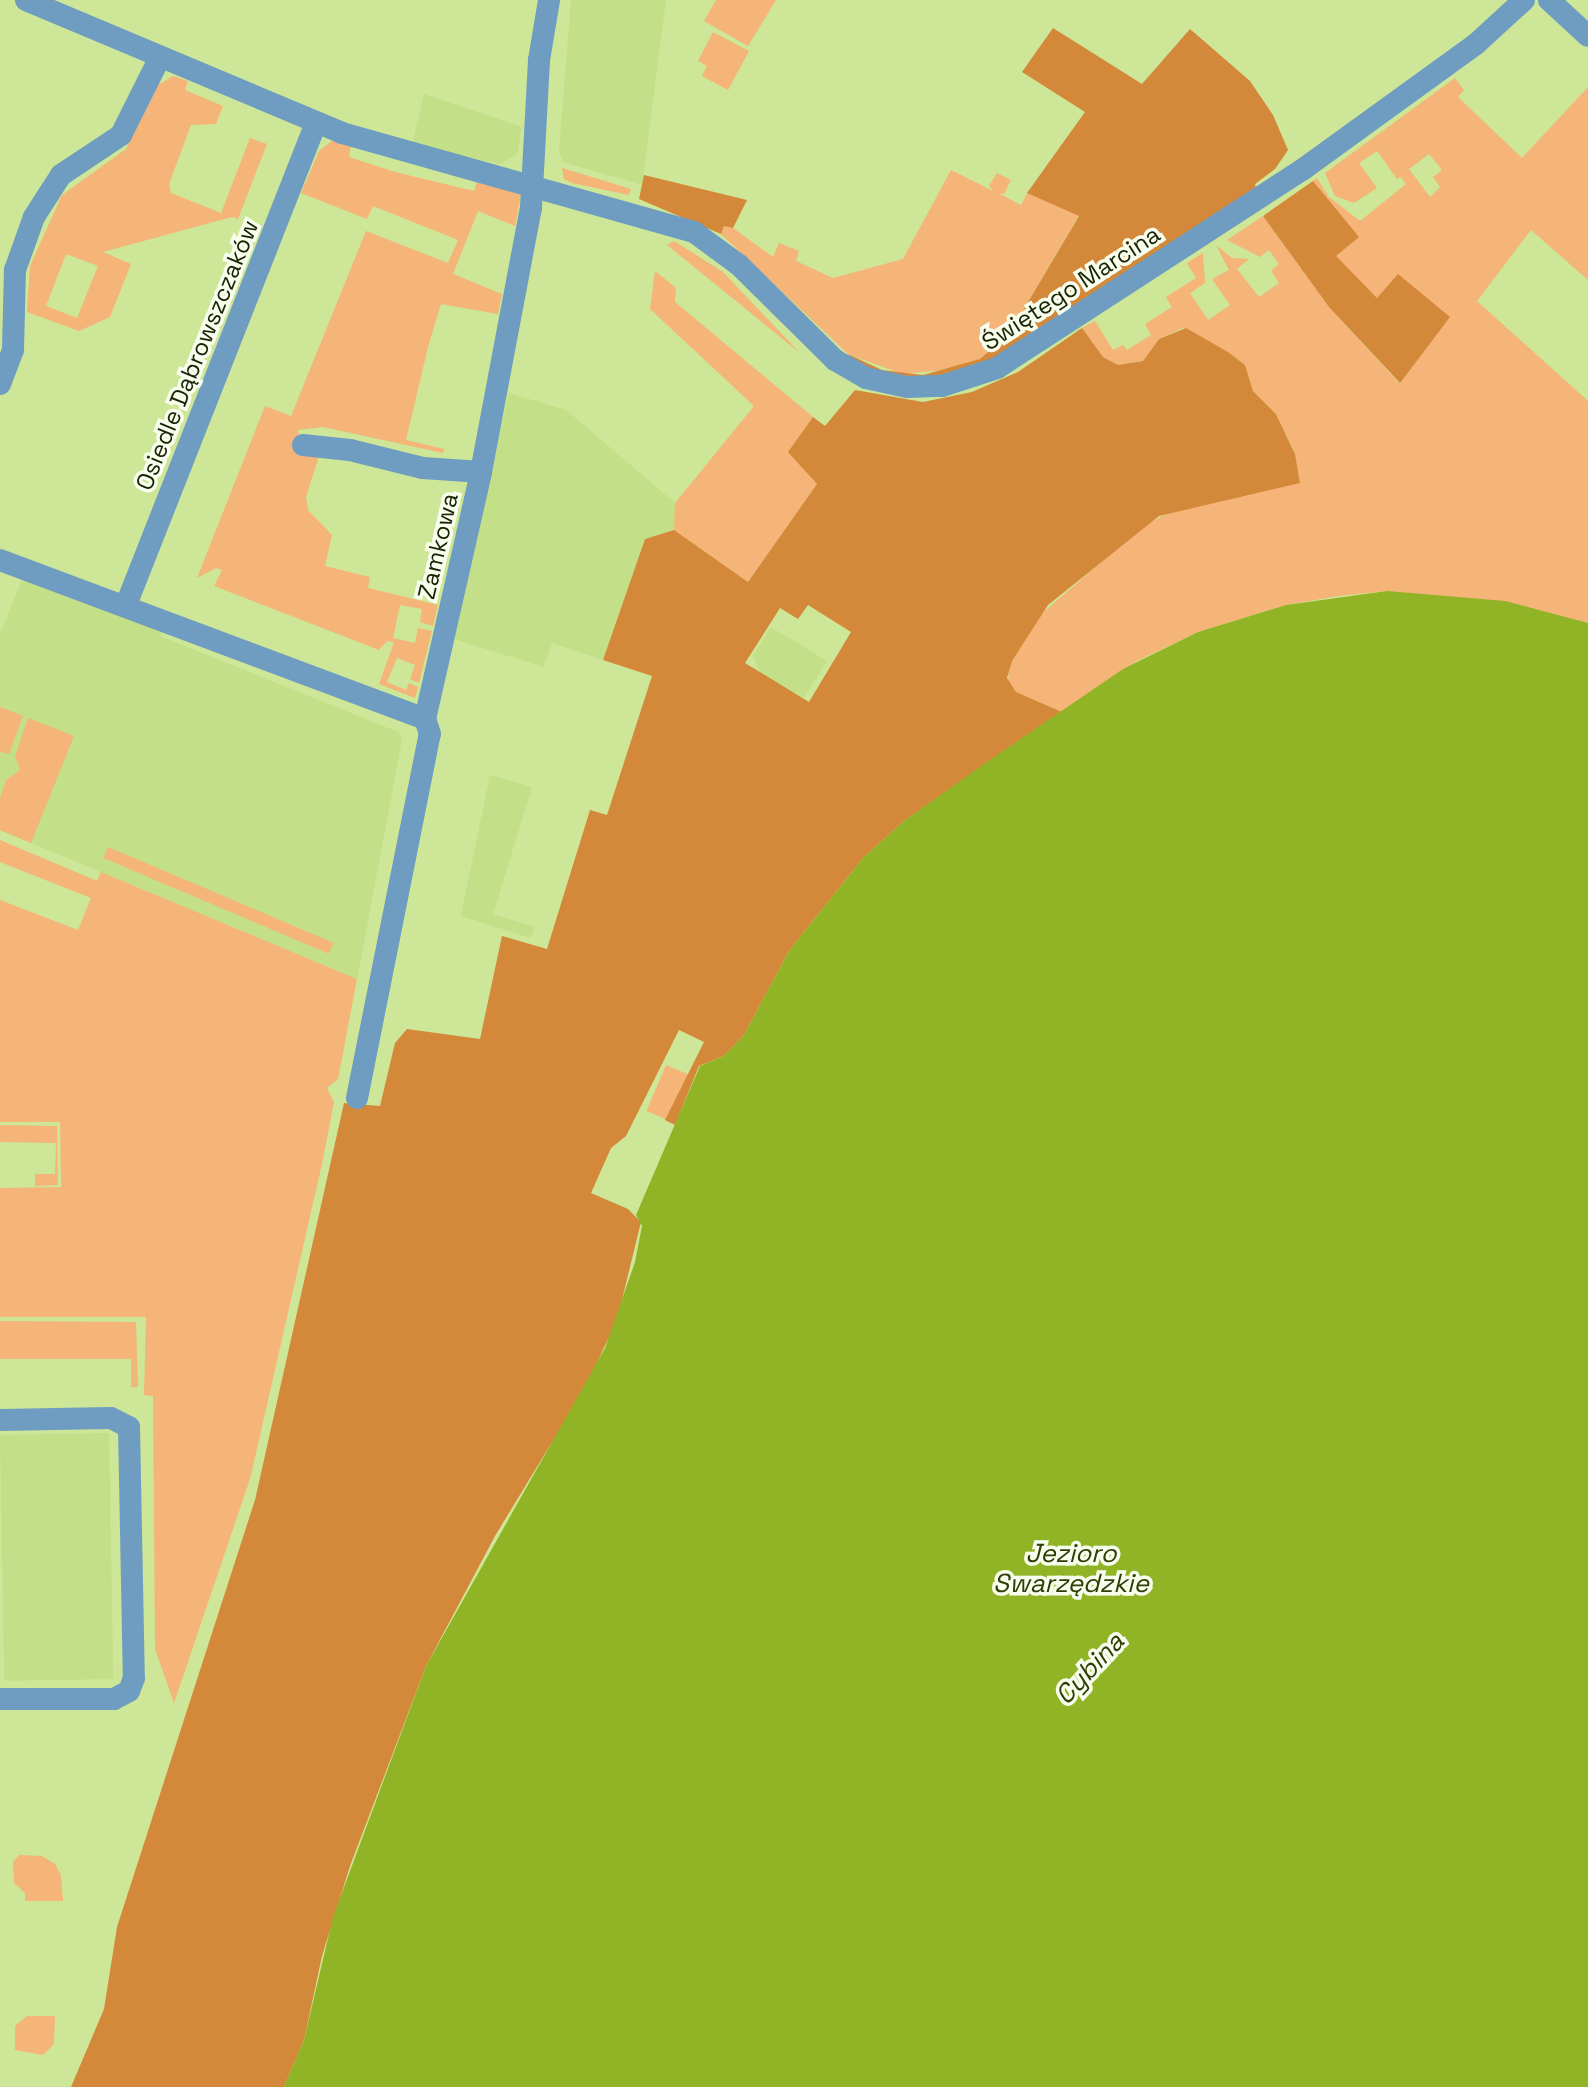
<!DOCTYPE html>
<html>
<head>
<meta charset="utf-8">
<style>
  body { margin:0 }
  #map { position:relative; width:1588px; height:2087px; overflow:hidden; background:#cde697; font-family:"Space Grotesk",sans-serif }
  div>[style] { position:absolute }
  .built>* { inset:0; background:#c3df88; transform-origin:0 0 }
  .green>* { inset:0; background:#f5b478; transform-origin:0 0 }
  .forest>* { inset:0; background:#d48839 }
  .water>* { inset:0; background:#91b426 }
  .minor>* { height:22px; margin:-11px; padding:0 11px; transform-origin:11px; border-radius:11px; background:#6f9dc1 }
  span { translate:-50% -50%; white-space:nowrap; text-align:center; line-height:1.15; -webkit-text-stroke:7px #f8feee; paint-order:stroke }
  .street-label { font-size:24px; color:#1a2303 }
  .water-label { font-size:26px; color:#303d06; font-style:italic }
</style>
</head>
<body>
<div id="map">
  <div class="built">
    <div style="clip-path:polygon(571px 0,666px 0,642px 185px,563px 162px,559px 152px)"></div>
    <div style="clip-path:polygon(424px 94px,522px 127px,517px 154px,500px 164px,412px 145px)"></div>
    <div style="clip-path:polygon(509px 393px,566px 410px,675px 503px,674px 530px,645px 539px,603px 660px,552px 643px,544px 667px,454px 639px)"></div>
    <div style="clip-path:polygon(34px 578px,163px 628px,160px 636px,398px 732px,402px 740px,357px 979px,0 830px,0 634px,21px 582px)"></div>
    <div style="clip-path:polygon(771px 627px,827px 661px,804px 698px,761px 674px,753px 656px)"></div>
    <div style="clip-path:polygon(490px 775px,532px 787px,493px 914px,534px 927px,531px 938px,461px 916px)"></div>
    <div style="left:109px;top:1433px;width:246px;height:109px;rotate:89deg"></div>
  </div>
  <div class="green">
    <div style="clip-path:polygon(716px 0,776px 0,748px 46px,704px 21px)"></div>
    <div style="clip-path:polygon(713px 32px,749px 51px,728px 90px,702px 76px,707px 66px,698px 61px)"></div>
    <div style="clip-path:polygon(evenodd,173px 76px,188px 81px,185px 90px,223px 106px,216px 124px,191px 125px,169px 184px,171px 193px,221px 213px,250px 138px,267px 144px,238px 219px,232px 217px,103px 252px,131px 264px,110px 317px,79px 331px,27px 312px,30px 266px,62px 195px,126px 149px,158px 85px,173px 76px,66px 254px,98px 266px,77px 318px,46px 306px,66px 254px)"></div>
    <div style="clip-path:polygon(evenodd,1455px 78px,1464px 90px,1458px 97px,1522px 158px,1588px 87px,1588px 280px,1531px 230px,1477px 301px,1588px 401px,1588px 623px,1387px 591px,1339px 596px,1286px 605px,1198px 632px,1137px 661px,1062px 712px,1016px 692px,1008px 684px,1009px 666px,1039px 616px,1139px 529px,1169px 512px,1300px 482px,1294px 451px,1276px 414px,1253px 391px,1245px 365px,1228px 352px,1183px 328px,1159px 339px,1143px 361px,1118px 365px,1103px 357px,1082px 328px,1095px 321px,1113px 350px,1123px 345px,1127px 350px,1151px 335px,1145px 324px,1172px 307px,1166px 297px,1196px 278px,1187px 263px,1203px 253px,1205px 283px,1190px 293px,1208px 320px,1230px 305px,1212px 279px,1229px 270px,1216px 245px,1232px 258px,1249px 259px,1237px 269px,1259px 297px,1279px 283px,1271px 271px,1279px 264px,1269px 250px,1260px 257px,1227px 240px,1263px 216px,1329px 307px,1399px 383px,1399px 274px,1378px 299px,1335px 256px,1358px 237px,1313px 181px,1317px 178px,1329px 197px,1360px 221px,1406px 184px,1401px 177px,1397px 179px,1377px 151px,1359px 163px,1377px 188px,1354px 203px,1335px 196px,1325px 173px,1455px 78px,1429px 154px,1442px 170px,1433px 177px,1440px 187px,1430px 197px,1409px 169px,1429px 154px)"></div>
    <div style="clip-path:polygon(334px 139px,351px 145px,349px 157px,395px 172px,474px 191px,478px 179px,521px 195px,515px 226px,478px 211px,453px 274px,502px 294px,498px 314px,441px 304px,428px 347px,406px 440px,444px 449px,443px 453px,323px 427px,298px 430px,303px 453px,320px 453px,306px 497px,308px 510px,332px 535px,325px 566px,370px 577px,368px 588px,438px 605px,433px 626px,420px 622px,422px 609px,400px 605px,393px 638px,415px 643px,418px 628px,432px 631px,419px 683px,410px 679px,415px 665px,397px 658px,387px 682px,406px 690px,409px 683px,418px 687px,415px 698px,379px 684px,394px 642px,387px 641px,379px 650px,214px 586px,222px 570px,216px 568px,197px 578px,265px 406px,291px 416px,366px 231px,448px 263px,458px 240px,373px 206px,367px 219px,301px 193px,319px 151px)"></div>
    <div style="clip-path:polygon(562px 168px,631px 189px,629px 195px,572px 183px,564px 179px)"></div>
    <div style="clip-path:polygon(951px 170px,993px 191px,989px 186px,997px 173px,1011px 180px,1004px 194px,998px 193px,1021px 205px,1027px 193px,1079px 215px,1009px 334px,980px 359px,954px 369px,902px 374px,848px 354px,721px 234px,724px 226px,733px 228px,773px 257px,779px 243px,799px 251px,796px 261px,833px 278px,903px 259px)"></div>
    <div style="clip-path:polygon(674px 241px,723px 272px,800px 353px,667px 245px)"></div>
    <div style="clip-path:polygon(655px 271px,676px 288px,675px 302px,813px 417px,789px 451px,817px 484px,748px 582px,674px 530px,675px 503px,754px 406px,650px 309px)"></div>
    <div style="clip-path:polygon(0 707px,23px 716px,9px 754px,0 752px)"></div>
    <div style="clip-path:polygon(28px 718px,74px 736px,31px 843px,0 830px,0 798px,6px 780px,20px 770px,15px 756px)"></div>
    <div style="clip-path:polygon(0 840px,97px 881px,101px 872px,357px 979px,338px 1079px,327px 1088px,334px 1102px,322px 1164px,250px 1479px,174px 1703px,155px 1649px,153px 1396px,144px 1395px,146px 1317px,0 1317px,0 1188px,61px 1187px,60px 1122px,0 1122px,0 900px,78px 930px,91px 898px,0 862px)"></div>
    <div style="left:108px;top:847px;width:245px;height:12px;rotate:23deg"></div>
    <div style="left:666px;top:1065px;width:25px;height:50px;rotate:23deg"></div>
    <div style="clip-path:polygon(0 1125px,57px 1126px,58px 1185px,35px 1186px,35px 1174px,55px 1174px,56px 1143px,0 1142px)"></div>
    <div style="clip-path:polygon(0 1321px,136px 1322px,138px 1387px,131px 1387px,131px 1359px,0 1359px)"></div>
    <div style="clip-path:polygon(19px 1855px,42px 1856px,55px 1864px,61px 1875px,63px 1901px,25px 1901px,25px 1893px,14px 1883px,13px 1862px)"></div>
    <div style="clip-path:polygon(27px 2016px,55px 2016px,54px 2044px,43px 2055px,15px 2050px,15px 2026px)"></div>
  </div>
  <div class="forest">
    <div style="clip-path:polygon(1053px 28px,1142px 84px,1190px 29px,1250px 81px,1273px 115px,1288px 150px,1275px 169px,1255px 184px,1257px 193px,992px 366px,926px 382px,859px 366px,848px 354px,882px 370px,923px 375px,980px 359px,1009px 334px,1079px 216px,1027px 193px,1085px 112px,1022px 72px)"></div>
    <div style="clip-path:polygon(644px 175px,747px 200px,733px 228px,724px 226px,721px 234px,639px 199px)"></div>
    <div style="clip-path:polygon(1313px 181px,1359px 237px,1336px 256px,1377px 298px,1398px 274px,1450px 317px,1400px 383px,1329px 307px,1263px 216px)"></div>
    <div style="clip-path:polygon(evenodd,1082px 328px,1103px 357px,1118px 365px,1143px 361px,1159px 339px,1186px 328px,1228px 352px,1245px 365px,1253px 391px,1276px 414px,1295px 454px,1300px 483px,1159px 516px,1048px 605px,1012px 661px,1007px 678px,1016px 692px,1062px 712px,904px 821px,863px 858px,789px 951px,744px 1035px,724px 1056px,699px 1066px,675px 1125px,665px 1120px,704px 1042px,679px 1030px,626px 1136px,611px 1148px,591px 1193px,628px 1209px,641px 1222px,617px 1320px,585px 1388px,495px 1536px,426px 1666px,350px 1866px,322px 1956px,304px 2040px,284px 2087px,71px 2087px,104px 2009px,117px 1927px,255px 1500px,344px 1103px,380px 1106px,395px 1043px,407px 1029px,480px 1039px,502px 936px,547px 949px,590px 810px,607px 815px,652px 676px,603px 660px,645px 539px,674px 530px,748px 582px,817px 484px,788px 452px,813px 417px,825px 426px,855px 390px,923px 402px,972px 392px,1018px 372px,1082px 328px,808px 605px,851px 632px,809px 702px,745px 663px,780px 608px,798px 619px,808px 605px)"></div>
  </div>
  <div class="water">
    <div style="clip-path:polygon(1387px 591px,1505px 601px,1588px 623px,1588px 2087px,284px 2087px,304px 2040px,333px 1917px,426px 1666px,605px 1348px,635px 1262px,642px 1226px,636px 1215px,700px 1066px,724px 1056px,744px 1035px,789px 951px,863px 858px,904px 821px,981px 766px,1123px 669px,1198px 632px,1286px 605px)"></div>
  </div>
  <div class="minor">
    <div style="left:26px;top:0;width:343px;rotate:22.8deg"></div>
    <div style="left:342px;top:133px;width:366px;rotate:15.7deg"></div>
    <div style="left:694px;top:232px;width:56px;rotate:36.3deg"></div>
    <div style="left:739px;top:265px;width:135px;rotate:44.7deg"></div>
    <div style="left:835px;top:360px;width:36px;rotate:30deg"></div>
    <div style="left:866px;top:378px;width:42px;rotate:12.4deg"></div>
    <div style="left:907px;top:387px;width:35px;rotate:-2deg"></div>
    <div style="left:942px;top:386px;width:58px;rotate:-18.1deg"></div>
    <div style="left:997px;top:368px;width:364px;rotate:-33deg"></div>
    <div style="left:1302px;top:170px;width:215px;rotate:-35.9deg"></div>
    <div style="left:1476px;top:44px;width:65px;rotate:-42.5deg"></div>
    <div style="left:1549px;top:0;width:53px;rotate:42.7deg"></div>
    <div style="left:0;top:384px;width:36px;rotate:-69deg"></div>
    <div style="left:13px;top:350px;width:80px;rotate:-88.6deg"></div>
    <div style="left:15px;top:270px;width:56px;rotate:-70.3deg"></div>
    <div style="left:34px;top:217px;width:50px;rotate:-57.3deg"></div>
    <div style="left:61px;top:175px;width:72px;rotate:-33.7deg"></div>
    <div style="left:121px;top:135px;width:87px;rotate:-63.4deg"></div>
    <div style="left:303px;top:445px;width:47px;rotate:6.1deg"></div>
    <div style="left:350px;top:450px;width:75px;rotate:13.9deg"></div>
    <div style="left:423px;top:468px;width:58px;rotate:3.9deg"></div>
    <div style="left:0;top:560px;width:454px;rotate:20.5deg"></div>
    <div style="left:126px;top:605px;width:518px;rotate:-68.49deg"></div>
    <div style="left:357px;top:1098px;width:371px;rotate:-78.7deg"></div>
    <div style="left:430px;top:734px;width:16px;rotate:-108deg"></div>
    <div style="left:425px;top:719px;width:253px;rotate:-77.2deg"></div>
    <div style="left:481px;top:472px;width:269px;rotate:-79.3deg"></div>
    <div style="left:531px;top:208px;width:148px;rotate:-86.9deg"></div>
    <div style="left:539px;top:60px;width:61px;rotate:-80.5deg"></div>
    <div style="left:0;top:1420px;width:111px;rotate:-1deg"></div>
    <div style="left:111px;top:1418px;width:20px;rotate:27deg"></div>
    <div style="left:129px;top:1427px;width:251px;rotate:88.9deg"></div>
    <div style="left:134px;top:1678px;width:14px;rotate:111deg"></div>
    <div style="left:129px;top:1691px;width:17px;rotate:152deg"></div>
    <div style="left:114px;top:1699px;width:114px;rotate:180deg"></div>
  </div>
  <div class="street-label">
    <span style="left:1071px;top:288px;rotate:-33deg">Świętego Marcina</span>
    <span style="left:197px;top:355px;rotate:-68deg">Osiedle Dąbrowszczaków</span>
    <span style="left:438px;top:546px;rotate:-77deg">Zamkowa</span>
  </div>
  <div class="water-label">
    <span style="left:1071px;top:1569px">Jezioro<br>Swarzędzkie</span>
    <span style="left:1090px;top:1669px;rotate:-47deg">Cybina</span>
  </div>
</div>
</body>
</html>
